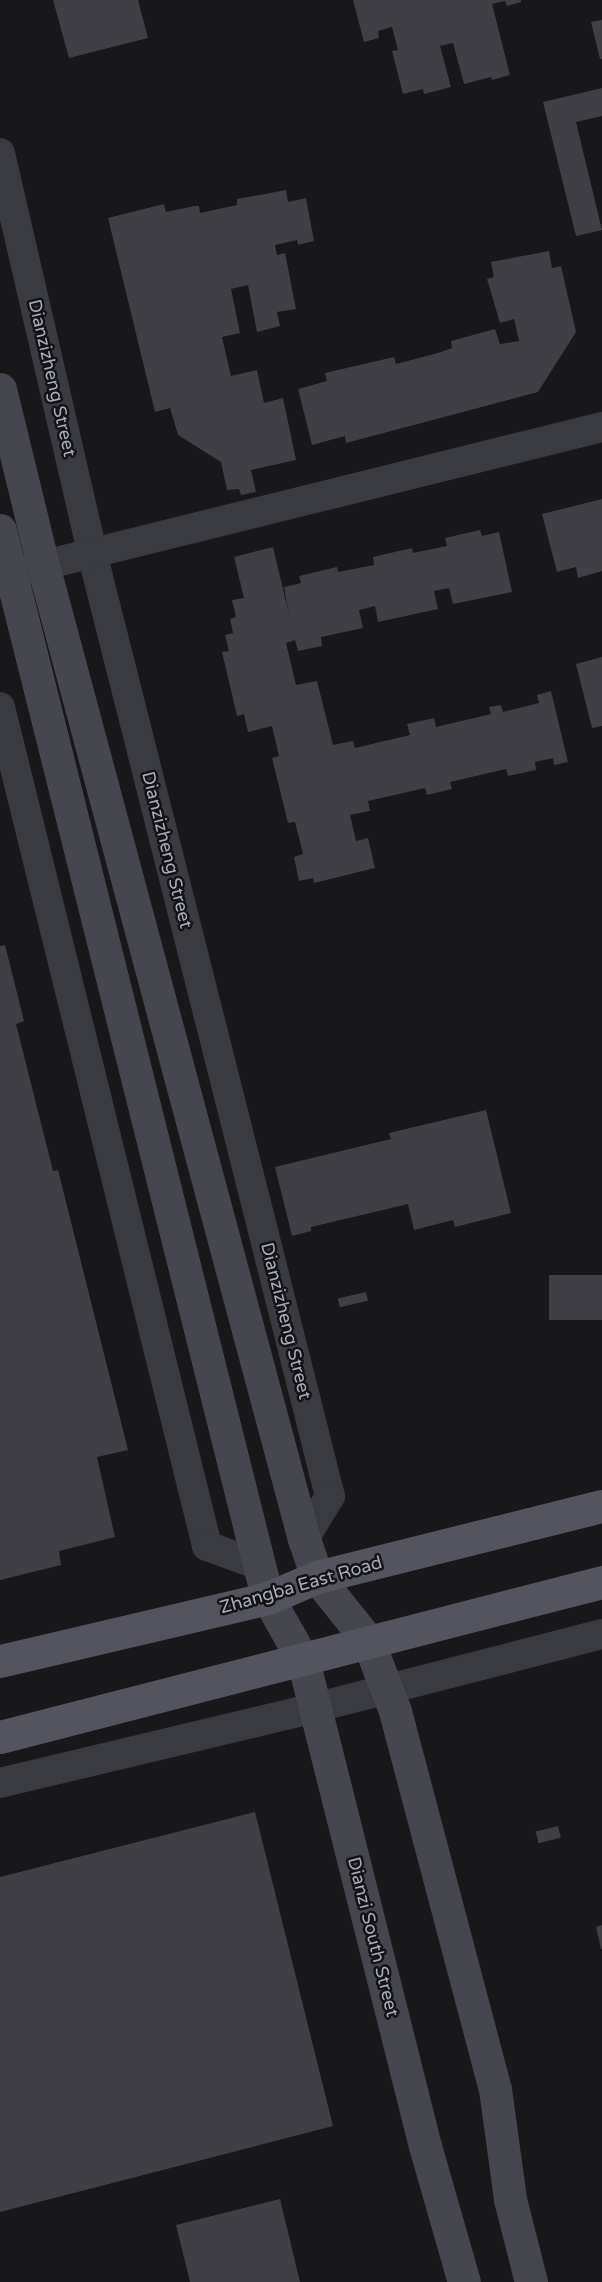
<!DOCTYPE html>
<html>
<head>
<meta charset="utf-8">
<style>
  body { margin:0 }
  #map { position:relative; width:602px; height:2282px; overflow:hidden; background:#18171a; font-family:"Varela Round",sans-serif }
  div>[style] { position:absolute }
  .building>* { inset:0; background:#3f3f45; transform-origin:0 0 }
  .minor>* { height:30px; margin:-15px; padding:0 15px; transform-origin:15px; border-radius:15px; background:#3a3a41 }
  .secondary>* { height:33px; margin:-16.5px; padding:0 16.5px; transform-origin:16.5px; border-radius:16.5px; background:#46464f }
  .primary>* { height:33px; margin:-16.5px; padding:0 16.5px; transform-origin:16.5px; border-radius:16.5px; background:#54545e }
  span { translate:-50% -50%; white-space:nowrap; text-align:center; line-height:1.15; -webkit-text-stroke:5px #131215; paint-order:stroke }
  .street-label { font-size:18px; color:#a8abbb }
</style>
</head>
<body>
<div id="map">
  <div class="building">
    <div style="clip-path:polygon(53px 0,138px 0,148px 38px,69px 58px)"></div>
    <div style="clip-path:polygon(353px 0,521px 0,521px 2px,507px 6px,505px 1px,492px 4px,510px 75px,492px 80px,491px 77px,464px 84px,453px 43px,440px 46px,451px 87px,424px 94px,423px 89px,403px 94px,392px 51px,398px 50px,392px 27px,378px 31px,379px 38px,364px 42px)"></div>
    <div style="clip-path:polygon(602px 20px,602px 59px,600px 59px,591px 22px)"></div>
    <div style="clip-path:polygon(602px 88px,602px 116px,576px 122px,602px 230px,576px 236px,543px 102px)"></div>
    <div style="clip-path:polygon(286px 190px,288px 202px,306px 198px,314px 241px,298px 245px,297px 240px,275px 245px,277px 255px,285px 253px,296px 309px,277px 312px,280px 326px,257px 332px,248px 285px,231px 289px,240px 333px,222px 337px,231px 376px,257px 370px,264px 403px,283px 398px,296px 460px,251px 470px,256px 492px,241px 495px,239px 489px,227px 490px,221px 462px,178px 435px,170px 408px,155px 412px,108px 218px,164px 204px,166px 212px,195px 206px,199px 206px,200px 213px,237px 205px,237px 199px)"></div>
    <div style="clip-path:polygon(549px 251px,552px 268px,561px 266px,576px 332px,538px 392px,346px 443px,345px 436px,312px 445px,298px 389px,327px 381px,325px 373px,394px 357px,396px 364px,438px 353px,452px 348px,451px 341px,495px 329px,500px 344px,519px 341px,514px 319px,500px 323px,487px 279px,494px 277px,491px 262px)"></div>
    <div style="clip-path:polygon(602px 499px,602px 571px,578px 578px,576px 567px,557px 572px,542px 514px)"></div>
    <div style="clip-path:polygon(480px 530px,482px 536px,499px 532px,512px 592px,453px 604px,449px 588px,434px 591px,438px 609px,378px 622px,375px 606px,359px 610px,363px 628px,321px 637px,322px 646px,298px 651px,295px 640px,286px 643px,296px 685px,317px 681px,333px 745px,353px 741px,355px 748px,410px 735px,407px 724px,434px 718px,436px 727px,491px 714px,489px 707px,501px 705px,503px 712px,539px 703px,537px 695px,551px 691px,568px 762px,554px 765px,553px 758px,535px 762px,536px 770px,508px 776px,506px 769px,450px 782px,452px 789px,427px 795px,425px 788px,368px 801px,370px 811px,350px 815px,356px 841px,368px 838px,375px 868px,314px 883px,313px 878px,299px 881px,294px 857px,303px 854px,295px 822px,288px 823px,272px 758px,279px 756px,272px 726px,248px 732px,244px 714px,237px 716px,222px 652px,229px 651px,225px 635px,233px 633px,230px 619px,236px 617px,232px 600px,244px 598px,234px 557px,273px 547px,289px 614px,284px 587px,301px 583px,299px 576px,337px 567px,338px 572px,374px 565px,373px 557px,412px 548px,413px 553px,447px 546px,445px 538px)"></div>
    <div style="clip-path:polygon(602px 657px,602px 726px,592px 728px,576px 664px)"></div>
    <div style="clip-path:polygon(5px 945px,24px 1021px,16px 1024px,53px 1171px,58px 1170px,128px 1450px,97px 1457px,115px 1537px,59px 1551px,61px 1565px,0 1580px,0 946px)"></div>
    <div style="clip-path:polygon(486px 1110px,511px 1213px,455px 1227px,453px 1220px,414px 1230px,408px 1204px,311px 1227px,311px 1231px,292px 1236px,275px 1167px,391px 1139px,389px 1133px)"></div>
    <div style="left:602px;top:1275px;width:45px;height:53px;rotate:90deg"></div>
    <div style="left:366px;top:1292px;width:9px;height:29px;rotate:77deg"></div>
    <div style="clip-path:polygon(255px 1812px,333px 2126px,0 2212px,0 1877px)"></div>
    <div style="left:558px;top:1826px;width:12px;height:23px;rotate:76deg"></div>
    <div style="clip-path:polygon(602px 1925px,602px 1949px,601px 1949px,596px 1927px)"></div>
    <div style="clip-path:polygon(280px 2199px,300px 2282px,190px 2282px,176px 2225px)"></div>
  </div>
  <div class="minor">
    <div style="left:0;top:153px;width:410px;rotate:77deg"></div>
    <div style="left:92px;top:553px;width:973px;rotate:75.84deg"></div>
    <div style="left:330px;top:1496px;width:50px;rotate:121.2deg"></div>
    <div style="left:20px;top:571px;width:600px;rotate:-13.9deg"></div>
    <div style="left:0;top:707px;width:864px;rotate:76.14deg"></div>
    <div style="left:207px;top:1546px;width:55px;rotate:20.1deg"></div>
    <div style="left:0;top:1783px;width:323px;rotate:-13.4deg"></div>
    <div style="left:314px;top:1708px;width:297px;rotate:-14.4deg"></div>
  </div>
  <div class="secondary">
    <div style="left:0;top:389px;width:181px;rotate:76.3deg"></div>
    <div style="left:43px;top:565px;width:1008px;rotate:75deg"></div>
    <div style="left:304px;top:1539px;width:40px;rotate:71.1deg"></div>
    <div style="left:317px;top:1577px;width:82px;rotate:51.4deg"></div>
    <div style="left:368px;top:1641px;width:75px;rotate:68.9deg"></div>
    <div style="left:395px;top:1711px;width:391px;rotate:75.2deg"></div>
    <div style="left:495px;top:2089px;width:111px;rotate:82.2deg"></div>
    <div style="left:510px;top:2199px;width:86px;rotate:75.8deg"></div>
    <div style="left:0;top:530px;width:1067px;rotate:75.95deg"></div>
    <div style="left:259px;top:1565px;width:34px;rotate:75deg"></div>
    <div style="left:268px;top:1598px;width:71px;rotate:60.6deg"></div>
    <div style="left:303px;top:1660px;width:501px;rotate:75.91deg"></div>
    <div style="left:425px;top:2146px;width:141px;rotate:74deg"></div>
  </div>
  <div class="primary">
    <div style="left:0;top:1661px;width:275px;rotate:-13.2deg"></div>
    <div style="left:268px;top:1598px;width:53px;rotate:-23.2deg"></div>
    <div style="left:317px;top:1577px;width:294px;rotate:-14deg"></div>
    <div style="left:0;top:1737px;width:622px;rotate:-14.44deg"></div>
  </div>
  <div class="street-label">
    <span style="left:52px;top:378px;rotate:77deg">Dianzizheng Street</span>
    <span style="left:167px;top:850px;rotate:76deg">Dianzizheng Street</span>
    <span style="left:286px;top:1321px;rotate:76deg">Dianzizheng Street</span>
    <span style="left:301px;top:1585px;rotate:-16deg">Zhangba East Road</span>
    <span style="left:373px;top:1937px;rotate:76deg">Dianzi South Street</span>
  </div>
</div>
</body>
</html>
